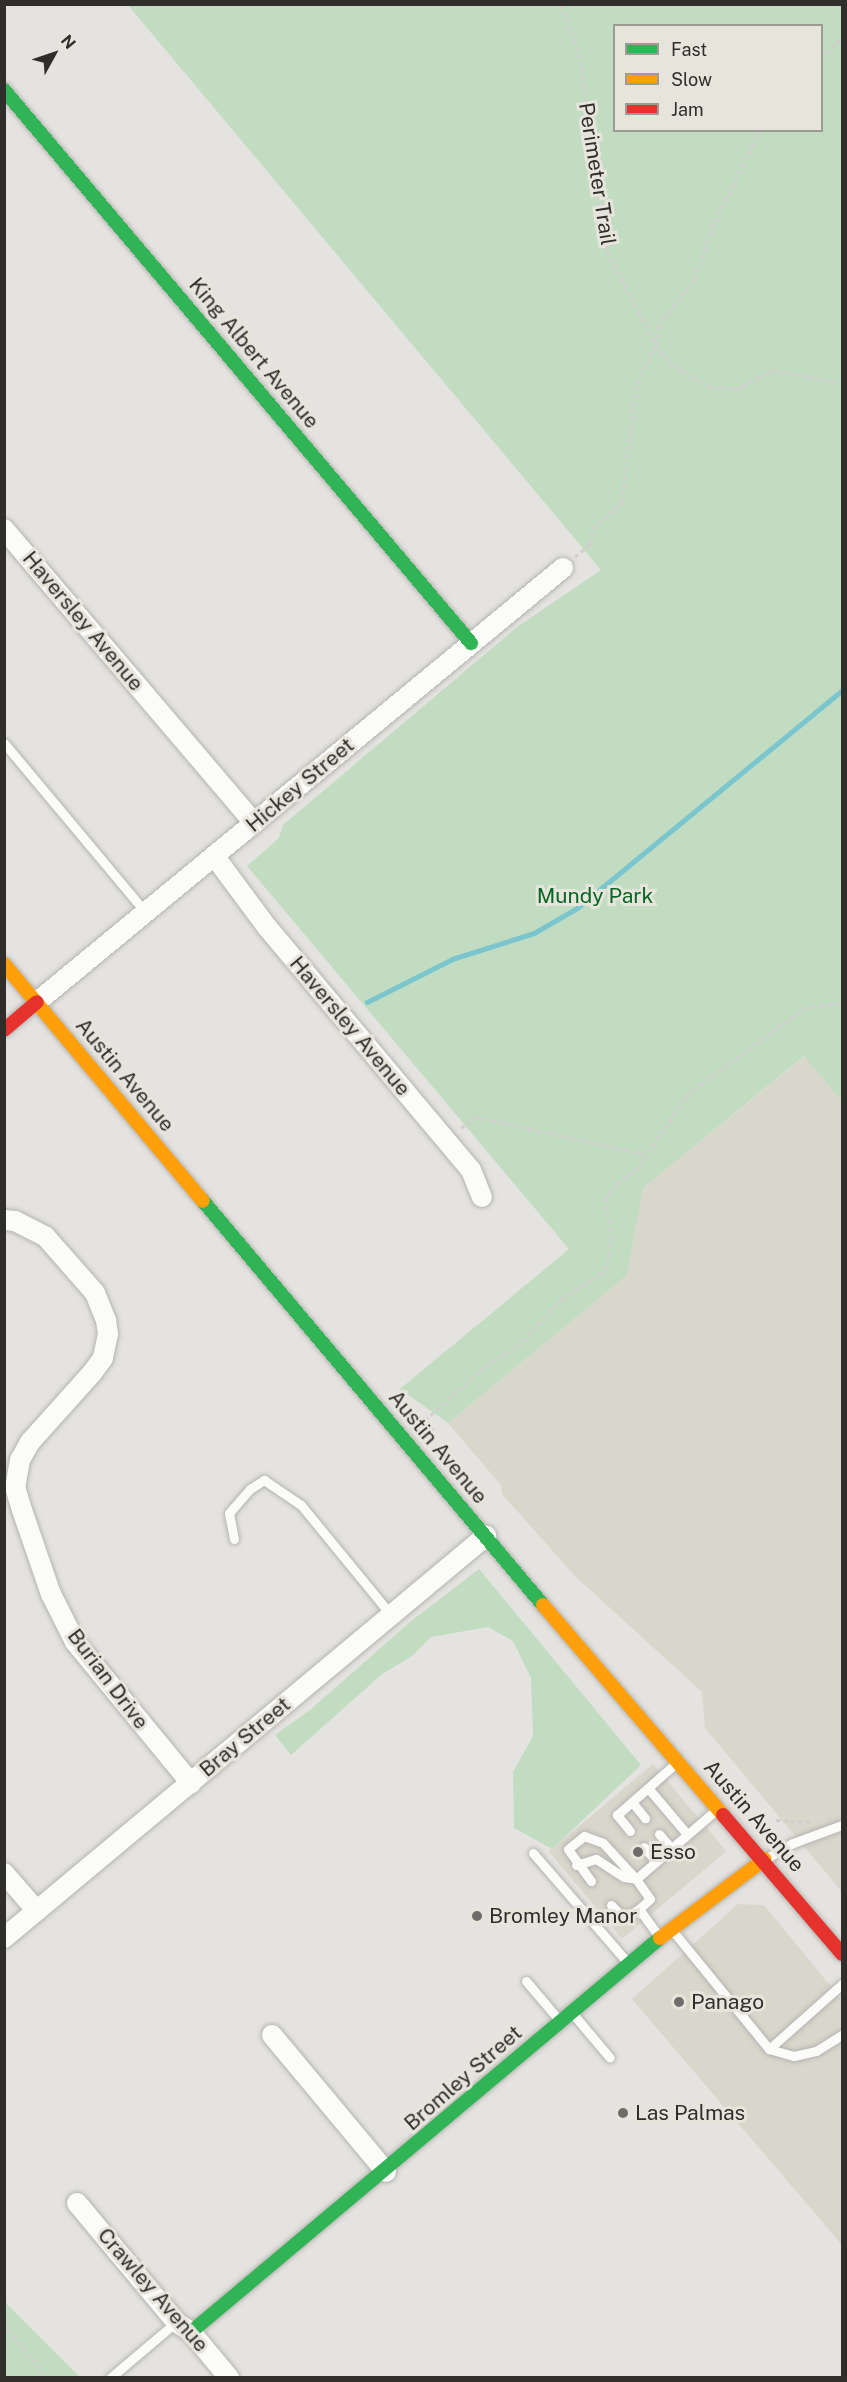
<!DOCTYPE html>
<html>
<head>
<meta charset="utf-8">
<style>
  body { margin:0 }
  #map { position:relative; width:847px; height:2382px; overflow:hidden; background:#e4e3df; font-family:"Public Sans",sans-serif }
  div>[style] { position:absolute }
  .built>* { inset:0; background:#d9d6cb; transform-origin:0 0 }
  .green>* { inset:0; background:#c1dcc1 }
  .stream>* { height:5px; margin:-2.5px; padding:0 2.5px; transform-origin:2.5px; border-radius:2.5px; background:#7bc5ce }
  .path>* { height:3px; margin-top:-1.5px; transform-origin:0; background:repeating-linear-gradient(90deg,#d0cfce 0 4.5px,transparent 0 7.5px) }
  .roads { filter:drop-shadow(0 0 2px #b5b4b1) drop-shadow(0 0 2px #b5b4b1) }
  .lane>* { height:9px; margin:-4.5px; padding:0 4.5px; transform-origin:4.5px; border-radius:4.5px; background:#fbfbfa }
  .street>* { height:20px; margin:-10px; padding:0 10px; transform-origin:10px; border-radius:10px; background:#fbfbfa }
  .fast>* { height:14px; margin:-7px; padding:0 7px; transform-origin:7px; border-radius:7px; background:#30b455 }
  .slow>* { height:14px; margin:-7px; padding:0 7px; transform-origin:7px; border-radius:7px; background:#ff9f0a }
  .jam>* { height:14px; margin:-7px; padding:0 7px; transform-origin:7px; border-radius:7px; background:#e5322d }
  .dots>* { width:16px; height:16px; translate:-50% -50%; box-sizing:border-box; border:3px solid #e7e4dc; border-radius:50% }
  span { translate:-50% -50%; white-space:nowrap; text-align:center; line-height:1.15; -webkit-text-stroke:6px #e7e4dc; paint-order:stroke }
  .street-label { font-size:21px; color:#2f2e2b }
  .park-label { font-size:21px; color:#086725 }
  .poi-label { font-size:21px; color:#2f2e2b }
  .left { translate:0 -50%; text-align:left }
  .frame { position:absolute; inset:0; border:6px solid #2f2e2b; pointer-events:none }
  .legend { position:absolute; left:613px; top:24px; width:210px; height:108px; box-sizing:border-box; background:#e7e4dc; border:2px solid #9d9b95; margin:0; padding:8px 10px; list-style:none; font-size:18px; color:#2f2e2b }
  .legend li { display:flex; align-items:center; gap:12px; height:30px }
  .legend b { width:30px; border:2px solid #9d9b95 }
  .north { position:absolute; left:24px; top:24px; width:60px; height:60px; -webkit-text-stroke:4px #e7e4dc; paint-order:stroke; rotate:50deg; font-size:16px; font-weight:700; line-height:24px; text-align:center; color:#2f2e2b }
  .north::after { content:''; display:block; margin:auto; width:21px; height:27px; background:#2f2e2b; clip-path:polygon(50% 0,100% 100%,50% 72%,0 100%) }
</style>
</head>
<body>
<div id="map">
  <div class="built">
    <div style="clip-path:polygon(805px 1056px,842px 1101px,842px 1892px,705px 1728px,702px 1692px,576px 1577px,502px 1494px,501px 1485px,448px 1423px,627px 1275px,643px 1188px)"></div>
    <div style="left:653px;top:1764px;width:114px;height:136px;rotate:50deg"></div>
    <div style="clip-path:polygon(738px 1904px,764px 1905px,842px 2000px,842px 2245px,632px 1999px)"></div>
  </div>
  <div class="green">
    <div style="clip-path:polygon(evenodd,128px 5px,842px 5px,842px 1101px,804px 1056px,643px 1188px,627px 1275px,448px 1423px,400px 1389px,569px 1249px,247px 866px,279px 838px,283px 825px,517px 627px,601px 570px,128px 5px,614px 26px,822px 26px,822px 130px,614px 130px,614px 26px)"></div>
    <div style="clip-path:polygon(479px 1569px,641px 1765px,552px 1849px,514px 1828px,513px 1772px,533px 1736px,531px 1678px,513px 1641px,488px 1627px,431px 1637px,412px 1656px,382px 1674px,291px 1755px,275px 1735px,310px 1710px,410px 1622px)"></div>
    <div style="clip-path:polygon(4px 2302px,5px 2302px,80px 2377px,5px 2377px)"></div>
  </div>
  <div class="stream">
    <div style="left:367px;top:1002px;width:95px;rotate:-26.8deg"></div>
    <div style="left:452px;top:959px;width:86px;rotate:-17.6deg"></div>
    <div style="left:534px;top:933px;width:50px;rotate:-30.2deg"></div>
    <div style="left:577px;top:908px;width:343px;rotate:-39.4deg"></div>
  </div>
  <div class="path">
    <div style="left:561px;top:4px;width:52px;rotate:69.8deg"></div>
    <div style="left:579px;top:53px;width:200px;rotate:82deg"></div>
    <div style="left:607px;top:251px;width:106px;rotate:62.5deg"></div>
    <div style="left:656px;top:345px;width:23px;rotate:52deg"></div>
    <div style="left:670px;top:363px;width:47px;rotate:31deg"></div>
    <div style="left:710px;top:387px;width:26px;rotate:4deg"></div>
    <div style="left:736px;top:389px;width:42px;rotate:-26.6deg"></div>
    <div style="left:774px;top:370px;width:69px;rotate:10.8deg"></div>
    <div style="left:822px;top:58px;width:28px;rotate:-45deg"></div>
    <div style="left:575px;top:557px;width:20px;rotate:-41deg"></div>
    <div style="left:590px;top:544px;width:15px;rotate:-79deg"></div>
    <div style="left:593px;top:529px;width:40px;rotate:-43deg"></div>
    <div style="left:622px;top:502px;width:120px;rotate:-82.8deg"></div>
    <div style="left:637px;top:383px;width:42px;rotate:-63.4deg"></div>
    <div style="left:656px;top:345px;width:20px;rotate:-81deg"></div>
    <div style="left:659px;top:325px;width:58px;rotate:-52deg"></div>
    <div style="left:695px;top:279px;width:54px;rotate:-71.6deg"></div>
    <div style="left:712px;top:228px;width:109px;rotate:-63.9deg"></div>
    <div style="left:461px;top:1128px;width:19px;rotate:-35deg"></div>
    <div style="left:477px;top:1117px;width:171px;rotate:12.5deg"></div>
    <div style="left:429px;top:1434px;width:6px;rotate:-39deg"></div>
    <div style="left:434px;top:1430px;width:13px;rotate:-132deg"></div>
    <div style="left:425px;top:1420px;width:81px;rotate:-41.5deg"></div>
    <div style="left:486px;top:1366px;width:37px;rotate:-33deg"></div>
    <div style="left:517px;top:1346px;width:65px;rotate:-46.2deg"></div>
    <div style="left:562px;top:1299px;width:53px;rotate:-33.4deg"></div>
    <div style="left:606px;top:1270px;width:32px;rotate:-79deg"></div>
    <div style="left:612px;top:1239px;width:40px;rotate:-100deg"></div>
    <div style="left:605px;top:1200px;width:21px;rotate:-55deg"></div>
    <div style="left:617px;top:1183px;width:22px;rotate:-34deg"></div>
    <div style="left:635px;top:1171px;width:93px;rotate:-55.5deg"></div>
    <div style="left:688px;top:1094px;width:145px;rotate:-36.3deg"></div>
    <div style="left:805px;top:1008px;width:37px;rotate:-8deg"></div>
    <div style="left:776px;top:1820px;width:34px;rotate:3deg"></div>
    <div style="left:4px;top:2323px;width:69px;rotate:52.6deg"></div>
  </div>
  <div class="roads">
    <div class="lane">
      <div style="left:4px;top:743px;width:223px;rotate:50.1deg"></div>
      <div style="left:234px;top:1539px;width:26px;rotate:-101deg"></div>
      <div style="left:229px;top:1513px;width:32px;rotate:-49deg"></div>
      <div style="left:250px;top:1489px;width:17px;rotate:-33deg"></div>
      <div style="left:264px;top:1480px;width:45px;rotate:34deg"></div>
      <div style="left:301px;top:1505px;width:144px;rotate:50.7deg"></div>
      <div style="left:648px;top:1788px;width:60px;rotate:49.7deg"></div>
      <div style="left:632px;top:1802px;width:21px;rotate:51deg"></div>
      <div style="left:630px;top:1831px;width:21px;rotate:-129deg"></div>
      <div style="left:617px;top:1815px;width:77px;rotate:-41.3deg"></div>
      <div style="left:659px;top:1834px;width:18px;rotate:49deg"></div>
      <div style="left:644px;top:1847px;width:19px;rotate:51deg"></div>
      <div style="left:533px;top:1853px;width:144px;rotate:49.2deg"></div>
      <div style="left:767px;top:1858px;width:30px;rotate:-30deg"></div>
      <div style="left:793px;top:1843px;width:52px;rotate:-20.2deg"></div>
      <div style="left:576px;top:1865px;width:21px;rotate:-17deg"></div>
      <div style="left:596px;top:1859px;width:33px;rotate:33deg"></div>
      <div style="left:624px;top:1877px;width:12px;rotate:9deg"></div>
      <div style="left:636px;top:1879px;width:106px;rotate:-40.8deg"></div>
      <div style="left:591px;top:1881px;width:39px;rotate:-126deg"></div>
      <div style="left:568px;top:1849px;width:21px;rotate:-39deg"></div>
      <div style="left:584px;top:1836px;width:20px;rotate:20deg"></div>
      <div style="left:603px;top:1843px;width:49px;rotate:47.5deg"></div>
      <div style="left:636px;top:1879px;width:24px;rotate:55deg"></div>
      <div style="left:650px;top:1899px;width:15px;rotate:138deg"></div>
      <div style="left:639px;top:1909px;width:32px;rotate:54deg"></div>
      <div style="left:611px;top:1905px;width:13px;rotate:45deg"></div>
      <div style="left:620px;top:1914px;width:9px;rotate:6deg"></div>
      <div style="left:629px;top:1915px;width:12px;rotate:-31deg"></div>
      <div style="left:672px;top:1930px;width:154px;rotate:50.8deg"></div>
      <div style="left:769px;top:2049px;width:26px;rotate:16deg"></div>
      <div style="left:794px;top:2056px;width:23px;rotate:-13deg"></div>
      <div style="left:816px;top:2051px;width:31px;rotate:-32deg"></div>
      <div style="left:526px;top:1981px;width:51px;rotate:49.8deg"></div>
      <div style="left:573px;top:2014px;width:57px;rotate:49.9deg"></div>
      <div style="left:769px;top:2049px;width:98px;rotate:-41.7deg"></div>
      <div style="left:110px;top:2378px;width:87px;rotate:-40.3deg"></div>
    </div>
    <div class="street">
      <div style="left:4px;top:529px;width:386px;rotate:49.6deg"></div>
      <div style="left:215px;top:857px;width:87px;rotate:53.4deg"></div>
      <div style="left:267px;top:927px;width:317px;rotate:50deg"></div>
      <div style="left:471px;top:1170px;width:29px;rotate:68deg"></div>
      <div style="left:37px;top:1002px;width:682px;rotate:-39.53deg"></div>
      <div style="left:4px;top:1220px;width:11px;rotate:5deg"></div>
      <div style="left:15px;top:1221px;width:34px;rotate:27deg"></div>
      <div style="left:45px;top:1236px;width:76px;rotate:48.7deg"></div>
      <div style="left:95px;top:1293px;width:29px;rotate:68deg"></div>
      <div style="left:106px;top:1320px;width:14px;rotate:82deg"></div>
      <div style="left:108px;top:1334px;width:25px;rotate:102deg"></div>
      <div style="left:103px;top:1358px;width:19px;rotate:126deg"></div>
      <div style="left:92px;top:1373px;width:93px;rotate:131.9deg"></div>
      <div style="left:30px;top:1442px;width:21px;rotate:119deg"></div>
      <div style="left:20px;top:1460px;width:27px;rotate:100deg"></div>
      <div style="left:15px;top:1487px;width:24px;rotate:73deg"></div>
      <div style="left:22px;top:1510px;width:89px;rotate:71deg"></div>
      <div style="left:51px;top:1594px;width:54px;rotate:63.4deg"></div>
      <div style="left:75px;top:1642px;width:183px;rotate:50.6deg"></div>
      <div style="left:4px;top:1873px;width:50px;rotate:49deg"></div>
      <div style="left:4px;top:1938px;width:628px;rotate:-39.83deg"></div>
      <div style="left:272px;top:2035px;width:178px;rotate:50.2deg"></div>
      <div style="left:77px;top:2203px;width:155px;rotate:50.2deg"></div>
      <div style="left:176px;top:2322px;width:18px;rotate:34deg"></div>
      <div style="left:191px;top:2332px;width:60px;rotate:50.4deg"></div>
    </div>
    <div class="fast">
      <div style="left:4px;top:90px;width:724px;rotate:49.82deg"></div>
      <div style="left:203px;top:1201px;width:528px;rotate:49.92deg"></div>
      <div style="left:191px;top:2332px;width:613px;rotate:-40.03deg"></div>
    </div>
    <div class="slow">
      <div style="left:4px;top:964px;width:309px;rotate:50deg"></div>
      <div style="left:543px;top:1605px;width:277px;rotate:49.4deg"></div>
      <div style="left:660px;top:1938px;width:131px;rotate:-37deg"></div>
    </div>
    <div class="jam">
      <div style="left:4px;top:1030px;width:43px;rotate:-40.3deg"></div>
      <div style="left:723px;top:1815px;width:183px;rotate:49.4deg"></div>
    </div>
  </div>
  <div class="dots">
    <div style="left:638px;top:1852px;background:#6e6d6a"></div>
    <div style="left:477px;top:1916px;background:#6e6d6a"></div>
    <div style="left:679px;top:2002px;background:#6e6d6a"></div>
    <div style="left:623px;top:2113px;background:#6e6d6a"></div>
  </div>
  <div class="street-label">
    <span style="left:597px;top:174px;rotate:81deg">Perimeter Trail</span>
    <span style="left:254px;top:353px;rotate:50deg">King Albert Avenue</span>
    <span style="left:83px;top:621px;rotate:50deg">Haversley Avenue</span>
    <span style="left:300px;top:785px;rotate:-40deg">Hickey Street</span>
    <span style="left:350px;top:1026px;rotate:50deg">Haversley Avenue</span>
    <span style="left:125px;top:1075px;rotate:50deg">Austin Avenue</span>
    <span style="left:438px;top:1447px;rotate:50deg">Austin Avenue</span>
    <span style="left:108px;top:1679px;rotate:53deg">Burian Drive</span>
    <span style="left:245px;top:1737px;rotate:-40deg">Bray Street</span>
    <span style="left:754px;top:1816px;rotate:49deg">Austin Avenue</span>
    <span style="left:463px;top:2078px;rotate:-41deg">Bromley Street</span>
    <span style="left:153px;top:2290px;rotate:49deg">Crawley Avenue</span>
  </div>
  <div class="park-label">
    <span style="left:595px;top:896px">Mundy Park</span>
  </div>
  <div class="poi-label">
    <span class="left" style="left:650px;top:1852px">Esso</span>
    <span class="left" style="left:489px;top:1916px">Bromley Manor</span>
    <span class="left" style="left:691px;top:2002px">Panago</span>
    <span class="left" style="left:635px;top:2113px">Las Palmas</span>
  </div>
  <div class="frame"></div>
  <ul class="legend">
  <li><b style="height:8px;background:#30b455"></b>Fast</li>
  <li><b style="height:8px;background:#ff9f0a"></b>Slow</li>
  <li><b style="height:8px;background:#e5322d"></b>Jam</li>
  </ul>
  <div class="north">N</div>
</div>
</body>
</html>
